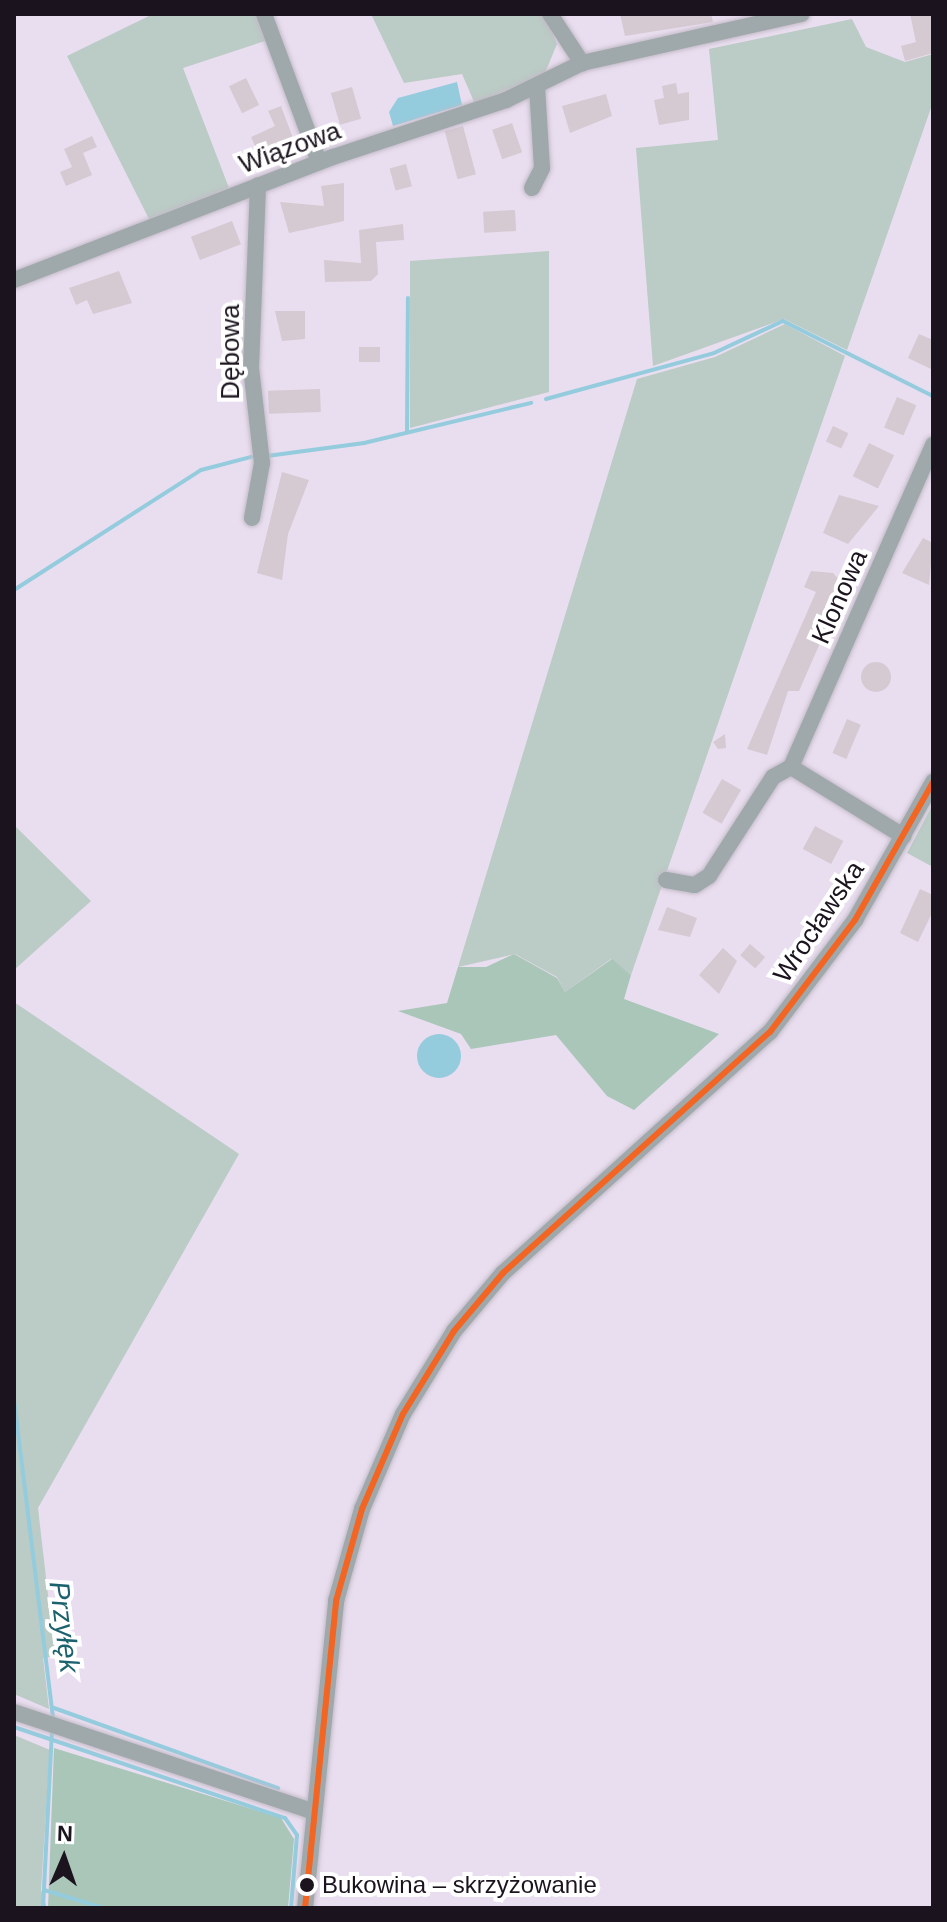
<!DOCTYPE html>
<html>
<head>
<meta charset="utf-8">
<style>
  body { margin:0 }
  #map { position:relative; width:947px; height:1922px; overflow:hidden; background:#e9deef; font-family:Arial,sans-serif }
  div>[style] { position:absolute }
  .green>* { inset:0; background:#bbcbc5 }
  .forest>* { inset:0; background:#a9c6b9 }
  .water>* { inset:0; background:#94ccde }
  .round { border-radius:50% }
  .stream>* { height:4px; margin:-2px; padding:0 2px; transform-origin:2px; border-radius:2px; background:#94ccde }
  .building>* { inset:0; background:#d5c9d2; transform-origin:0 0 }
  .roads { filter:drop-shadow(0 0 2px #c3bbc8) drop-shadow(0 0 2px #c3bbc8) }
  .minor>* { height:16px; margin:-8px; padding:0 8px; transform-origin:8px; border-radius:8px; background:#9fa8ab }
  .bus-1>* { height:6px; margin:-3px; padding:0 3px; transform-origin:3px; border-radius:3px; background:#f26522 }
  .dots>* { width:22px; height:22px; translate:-50% -50%; box-sizing:border-box; border:4px solid #fff; border-radius:50% }
  span { translate:-50% -50%; white-space:nowrap; text-align:center; line-height:1.15; -webkit-text-stroke:8px #fff; paint-order:stroke }
  .bus-label { font-size:24px; color:#1b141e }
  .left { translate:0 -50%; text-align:left }
  .street-label { font-size:26px; color:#1b141e }
  .water-label { font-size:28px; color:#1c616e; font-style:italic }
  .frame { position:absolute; inset:0; border:16px solid #1b141e; pointer-events:none }
  .north { position:absolute; left:24px; top:1818px; width:80px; height:80px; -webkit-text-stroke:6px #fff; paint-order:stroke; rotate:2deg; font-size:22px; font-weight:700; line-height:32px; text-align:center; color:#1b141e }
  .north::after { content:''; display:block; margin:auto; width:28px; height:36px; background:#1b141e; clip-path:polygon(50% 0,100% 100%,50% 72%,0 100%) }
</style>
</head>
<body>
<div id="map">
  <div class="green">
    <div style="clip-path:polygon(153px 14px,257px 14px,268px 40px,183px 68px,229px 188px,149px 219px,67px 56px)"></div>
    <div style="clip-path:polygon(371px 14px,545px 14px,557px 44px,545px 73px,475px 104px,462px 74px,404px 83px)"></div>
    <div style="clip-path:polygon(852px 19px,866px 47px,905px 62px,933px 54px,933px 102px,847px 350px,784px 319px,653px 366px,636px 148px,718px 140px,709px 49px)"></div>
    <div style="clip-path:polygon(549px 251px,549px 392px,410px 428px,410px 261px)"></div>
    <div style="clip-path:polygon(785px 324px,845px 356px,631px 975px,611px 959px,565px 992px,557px 977px,515px 954px,458px 967px,637px 379px,715px 357px)"></div>
    <div style="clip-path:polygon(933px 804px,933px 867px,907px 853px)"></div>
    <div style="clip-path:polygon(14px 825px,91px 901px,14px 970px)"></div>
    <div style="clip-path:polygon(14px 1002px,239px 1154px,38px 1508px,55px 1656px,43px 1658px,49px 1709px,14px 1694px)"></div>
    <div style="clip-path:polygon(14px 1735px,50px 1750px,41px 1890px,47px 1908px,14px 1908px)"></div>
  </div>
  <div class="forest">
    <div style="clip-path:polygon(514px 954px,557px 978px,565px 992px,612px 959px,631px 975px,624px 999px,719px 1034px,634px 1110px,607px 1096px,556px 1035px,471px 1049px,461px 1034px,398px 1011px,447px 1003px,458px 967px,486px 967px)"></div>
    <div style="clip-path:polygon(54px 1748px,281px 1818px,294px 1839px,288px 1908px,48px 1908px)"></div>
  </div>
  <div class="water">
    <div style="clip-path:polygon(457px 82px,462px 105px,393px 126px,389px 112px,398px 98px)"></div>
    <div class="round" style="left:417px;top:1034px;width:44px;height:44px"></div>
  </div>
  <div class="stream">
    <div style="left:546px;top:399px;width:174px;rotate:-15.3deg"></div>
    <div style="left:714px;top:353px;width:76px;rotate:-24.9deg"></div>
    <div style="left:783px;top:321px;width:168px;rotate:26.6deg"></div>
    <div style="left:407px;top:431px;width:133px;rotate:-89.6deg"></div>
    <div style="left:267px;top:456px;width:98px;rotate:-7.6deg"></div>
    <div style="left:364px;top:443px;width:172px;rotate:-13.5deg"></div>
    <div style="left:14px;top:590px;width:222px;rotate:-32.7deg"></div>
    <div style="left:201px;top:470px;width:52px;rotate:-14.6deg"></div>
    <div style="left:14px;top:1400px;width:321px;rotate:83deg"></div>
    <div style="left:54px;top:1708px;width:238px;rotate:19.7deg"></div>
    <div style="left:14px;top:1727px;width:286px;rotate:18.6deg"></div>
    <div style="left:285px;top:1818px;width:21px;rotate:55deg"></div>
    <div style="left:297px;top:1835px;width:73px;rotate:94.7deg"></div>
    <div style="left:44px;top:1890px;width:63px;rotate:16.7deg"></div>
    <div style="left:43px;top:1908px;width:180px;rotate:-87.1deg"></div>
  </div>
  <div class="building">
    <div style="clip-path:polygon(620px 14px,711px 14px,713px 22px,625px 36px)"></div>
    <div style="clip-path:polygon(910px 14px,933px 14px,933px 53px,905px 61px,901px 46px,916px 42px)"></div>
    <div style="left:246px;top:78px;width:30px;height:19px;rotate:64deg"></div>
    <div style="clip-path:polygon(676px 83px,678px 94px,689px 92px,689px 120px,659px 125px,654px 100px,664px 98px,662px 86px)"></div>
    <div style="left:352px;top:87px;width:33px;height:22px;rotate:74deg"></div>
    <div style="clip-path:polygon(606px 94px,612px 116px,570px 133px,562px 106px)"></div>
    <div style="clip-path:polygon(281px 106px,293px 138px,260px 157px,251px 137px,275px 126px,268px 111px)"></div>
    <div style="left:512px;top:123px;width:31px;height:21px;rotate:71deg"></div>
    <div style="left:463px;top:126px;width:50px;height:19px;rotate:75deg"></div>
    <div style="clip-path:polygon(92px 136px,97px 147px,83px 153px,92px 175px,66px 186px,60px 172px,72px 167px,64px 149px)"></div>
    <div style="left:406px;top:164px;width:23px;height:17px;rotate:75deg"></div>
    <div style="clip-path:polygon(344px 183px,344px 221px,289px 233px,280px 202px,324px 206px,321px 186px)"></div>
    <div style="left:515px;top:210px;width:21px;height:32px;rotate:87deg"></div>
    <div style="left:232px;top:221px;width:25px;height:44px;rotate:69deg"></div>
    <div style="clip-path:polygon(403px 224px,404px 240px,376px 242px,378px 274px,371px 281px,325px 282px,324px 260px,361px 263px,359px 230px)"></div>
    <div style="clip-path:polygon(119px 271px,132px 303px,93px 314px,87px 300px,76px 305px,69px 288px)"></div>
    <div style="clip-path:polygon(275px 311px,305px 311px,305px 339px,282px 341px)"></div>
    <div style="clip-path:polygon(919px 334px,933px 340px,933px 370px,908px 358px)"></div>
    <div style="left:380px;top:347px;width:15px;height:21px;rotate:90deg"></div>
    <div style="left:320px;top:389px;width:23px;height:52px;rotate:88deg"></div>
    <div style="left:897px;top:397px;width:21px;height:33px;rotate:23deg"></div>
    <div style="left:833px;top:426px;width:17px;height:17px;rotate:25deg"></div>
    <div style="left:869px;top:443px;width:28px;height:37px;rotate:26deg"></div>
    <div style="clip-path:polygon(282px 472px,309px 480px,288px 534px,282px 580px,257px 573px)"></div>
    <div style="clip-path:polygon(839px 495px,879px 506px,848px 544px,823px 533px)"></div>
    <div style="clip-path:polygon(923px 538px,933px 543px,929px 585px,902px 573px)"></div>
    <div style="clip-path:polygon(811px 571px,833px 573px,845px 586px,799px 691px,788px 691px,767px 755px,747px 749px,816px 592px,804px 587px)"></div>
    <div class="round" style="left:861px;top:662px;width:30px;height:30px"></div>
    <div style="left:847px;top:719px;width:15px;height:37px;rotate:23deg"></div>
    <div style="clip-path:polygon(725px 734px,726px 748px,718px 749px,713px 742px)"></div>
    <div style="left:722px;top:779px;width:22px;height:39px;rotate:30deg"></div>
    <div style="left:815px;top:826px;width:32px;height:26px;rotate:28deg"></div>
    <div style="clip-path:polygon(920px 889px,933px 895px,933px 911px,918px 942px,900px 933px)"></div>
    <div style="clip-path:polygon(667px 907px,697px 918px,690px 937px,658px 930px)"></div>
    <div style="left:750px;top:944px;width:20px;height:15px;rotate:41deg"></div>
    <div style="clip-path:polygon(723px 948px,737px 961px,719px 994px,699px 975px)"></div>
  </div>
  <div class="roads">
    <div class="minor">
      <div style="left:264px;top:14px;width:158px;rotate:69.6deg"></div>
      <div style="left:550px;top:14px;width:59px;rotate:56.9deg"></div>
      <div style="left:532px;top:188px;width:22px;rotate:-63deg"></div>
      <div style="left:542px;top:168px;width:82px;rotate:-93.5deg"></div>
      <div style="left:14px;top:280px;width:342px;rotate:-21.1deg"></div>
      <div style="left:333px;top:157px;width:182px;rotate:-18.2deg"></div>
      <div style="left:506px;top:100px;width:85px;rotate:-26deg"></div>
      <div style="left:582px;top:63px;width:225px;rotate:-12.6deg"></div>
      <div style="left:252px;top:518px;width:56px;rotate:-79.7deg"></div>
      <div style="left:262px;top:463px;width:96px;rotate:-96.6deg"></div>
      <div style="left:251px;top:368px;width:183px;rotate:-87.8deg"></div>
      <div style="left:791px;top:767px;width:132px;rotate:31.6deg"></div>
      <div style="left:666px;top:880px;width:29px;rotate:10deg"></div>
      <div style="left:695px;top:885px;width:17px;rotate:-33deg"></div>
      <div style="left:709px;top:876px;width:118px;rotate:-57.1deg"></div>
      <div style="left:773px;top:777px;width:21px;rotate:-29deg"></div>
      <div style="left:791px;top:767px;width:352px;rotate:-66.2deg"></div>
      <div style="left:14px;top:1712px;width:314px;rotate:18.4deg"></div>
      <div style="left:305px;top:1908px;width:309px;rotate:-84.2deg"></div>
      <div style="left:336px;top:1601px;width:96px;rotate:-74.2deg"></div>
      <div style="left:362px;top:1509px;width:103px;rotate:-66.7deg"></div>
      <div style="left:403px;top:1414px;width:97px;rotate:-58.4deg"></div>
      <div style="left:454px;top:1331px;width:76px;rotate:-49.8deg"></div>
      <div style="left:503px;top:1273px;width:360px;rotate:-42.1deg"></div>
      <div style="left:770px;top:1032px;width:141px;rotate:-52.8deg"></div>
      <div style="left:855px;top:920px;width:159px;rotate:-60.5deg"></div>
    </div>
  </div>
  <div class="bus-1">
    <div style="left:305px;top:1908px;width:309px;rotate:-84.2deg"></div>
    <div style="left:336px;top:1601px;width:96px;rotate:-74.2deg"></div>
    <div style="left:362px;top:1509px;width:103px;rotate:-66.7deg"></div>
    <div style="left:403px;top:1414px;width:97px;rotate:-58.4deg"></div>
    <div style="left:454px;top:1331px;width:76px;rotate:-49.8deg"></div>
    <div style="left:503px;top:1273px;width:360px;rotate:-42.1deg"></div>
    <div style="left:770px;top:1032px;width:141px;rotate:-52.8deg"></div>
    <div style="left:855px;top:920px;width:159px;rotate:-60.5deg"></div>
  </div>
  <div class="dots">
    <div style="left:307px;top:1885px;background:#1b141e"></div>
  </div>
  <div class="bus-label">
    <span class="left" style="left:322px;top:1885px">Bukowina – skrzyżowanie</span>
  </div>
  <div class="street-label">
    <span style="left:290px;top:148px;rotate:-20deg">Wiązowa</span>
    <span style="left:231px;top:352px;rotate:-90deg">Dębowa</span>
    <span style="left:840px;top:597px;rotate:-66deg">Klonowa</span>
    <span style="left:819px;top:922px;rotate:-56deg">Wrocławska</span>
  </div>
  <div class="water-label">
    <span style="left:64px;top:1627px;rotate:83deg">Przyłęk</span>
  </div>
  <div class="frame"></div>
  <div class="north">N</div>
</div>
</body>
</html>
